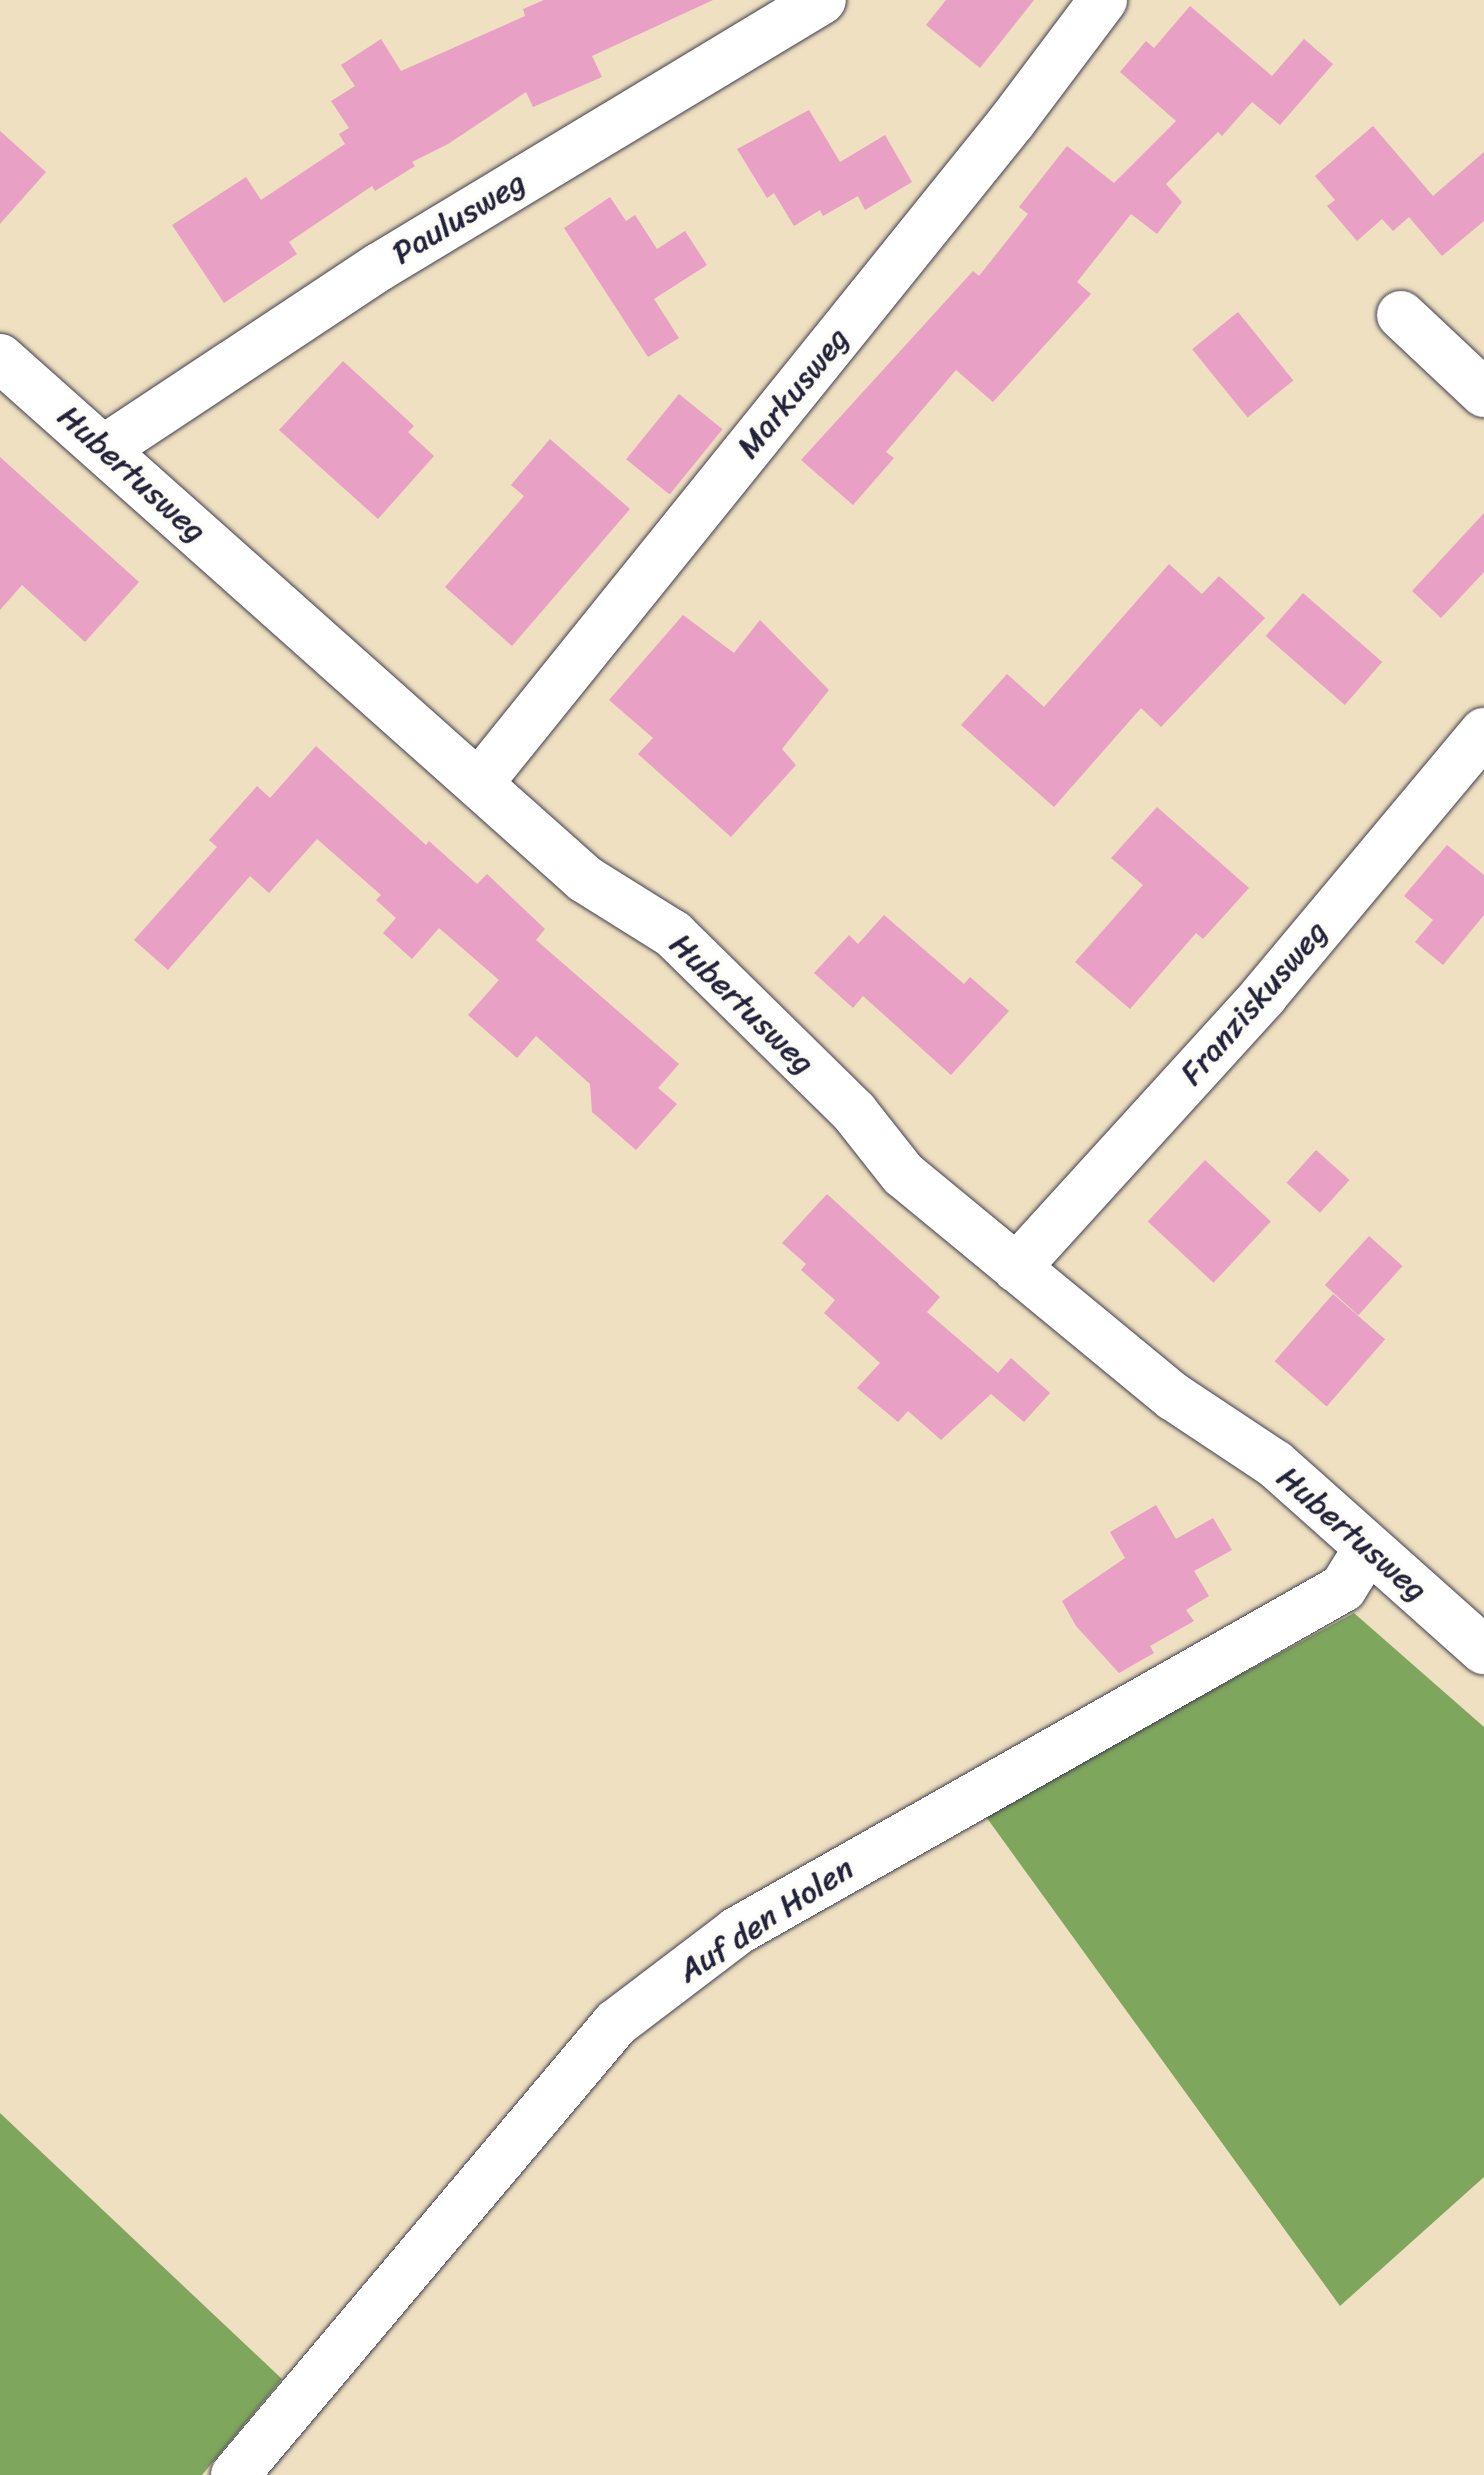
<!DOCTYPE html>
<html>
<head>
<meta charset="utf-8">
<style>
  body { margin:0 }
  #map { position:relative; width:1484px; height:2475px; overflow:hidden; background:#eee0c0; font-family:Sriracha,sans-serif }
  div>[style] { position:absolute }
  .forest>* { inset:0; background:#7fa65d }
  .building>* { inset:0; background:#e9a0c5; transform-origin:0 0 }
  .roads { filter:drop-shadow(0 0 2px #413e4f) drop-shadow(0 0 2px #413e4f) }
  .minor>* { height:48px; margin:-24px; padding:0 24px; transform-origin:24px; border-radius:24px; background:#fff }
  span { translate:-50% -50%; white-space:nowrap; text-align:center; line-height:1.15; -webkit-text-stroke:8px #fdfcf7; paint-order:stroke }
  .street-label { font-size:32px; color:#22223b }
</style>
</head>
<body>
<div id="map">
  <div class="forest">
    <div style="clip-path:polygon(1354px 1613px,1484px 1727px,1484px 2177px,1340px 2306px,984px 1814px)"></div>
    <div style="clip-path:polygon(0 2113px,282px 2379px,202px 2475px,0 2475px)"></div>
  </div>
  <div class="building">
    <div style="clip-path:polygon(544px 0,713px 0,592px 56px,602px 77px,533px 107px,526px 92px,448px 144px,412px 162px,415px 166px,375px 191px,372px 186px,289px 242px,297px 254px,224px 303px,172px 225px,246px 177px,261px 200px,345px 144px,339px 134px,349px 128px,331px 101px,355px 86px,341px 65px,381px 39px,401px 71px,525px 16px,523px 9px)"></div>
    <div style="clip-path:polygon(946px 0,1034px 0,980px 68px,926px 25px)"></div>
    <div style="clip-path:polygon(1190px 6px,1272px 76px,1304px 39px,1333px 64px,1280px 125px,1252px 102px,1222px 136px,1218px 132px,1166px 184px,1182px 202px,1157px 234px,1131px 214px,1077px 282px,1091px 294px,993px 402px,956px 370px,886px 452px,894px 458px,853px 505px,801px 460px,973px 271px,979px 276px,1028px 214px,1019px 207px,1067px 146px,1114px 183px,1176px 121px,1120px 72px,1146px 41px,1154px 48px)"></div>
    <div style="clip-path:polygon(809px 110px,840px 162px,885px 135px,912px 182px,865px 210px,858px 196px,823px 216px,820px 210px,794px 226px,774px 193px,767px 198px,737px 149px)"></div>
    <div style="clip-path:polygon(1373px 126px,1433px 196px,1484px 152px,1484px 221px,1442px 256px,1409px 217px,1393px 231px,1382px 219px,1357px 241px,1327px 206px,1335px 200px,1315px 176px)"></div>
    <div style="clip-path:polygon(0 131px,46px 172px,0 224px)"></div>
    <div style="clip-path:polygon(610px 197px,626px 221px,635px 215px,657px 249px,685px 231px,707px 265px,654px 299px,679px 338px,648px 357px,564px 228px)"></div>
    <div style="left:1238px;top:312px;width:88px;height:59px;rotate:51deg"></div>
    <div style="clip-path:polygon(343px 361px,414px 426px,408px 432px,434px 456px,378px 519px,279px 430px)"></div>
    <div style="left:679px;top:394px;width:56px;height:84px;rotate:39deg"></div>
    <div style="clip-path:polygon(550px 439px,630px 509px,512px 646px,445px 587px,524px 496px,511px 485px)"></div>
    <div style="clip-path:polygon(0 457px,139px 582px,85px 642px,22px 585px,0 610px)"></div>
    <div style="clip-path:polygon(1484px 513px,1484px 572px,1441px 618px,1412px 591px)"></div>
    <div style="clip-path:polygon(1169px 564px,1202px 594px,1219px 576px,1265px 618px,1161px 727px,1141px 708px,1054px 807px,961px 725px,1007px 674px,1044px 707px)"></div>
    <div style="left:1303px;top:593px;width:105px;height:57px;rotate:41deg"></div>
    <div style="clip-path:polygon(683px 615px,734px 653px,760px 620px,829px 690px,782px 749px,796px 765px,731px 837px,638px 754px,653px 738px,609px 700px)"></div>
    <div style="clip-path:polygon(316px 746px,426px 845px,429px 841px,477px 884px,487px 874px,545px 929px,536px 940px,679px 1064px,658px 1088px,677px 1104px,636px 1150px,592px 1112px,590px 1084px,536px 1036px,517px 1058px,468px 1015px,499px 980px,439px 928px,412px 959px,383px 933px,396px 918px,376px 900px,381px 895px,317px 839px,269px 893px,250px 876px,168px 970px,134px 940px,217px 847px,209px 840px,257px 786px,270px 798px)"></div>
    <div style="clip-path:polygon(1157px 807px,1249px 888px,1203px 939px,1196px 933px,1130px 1009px,1075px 962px,1143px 885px,1111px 858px)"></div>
    <div style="clip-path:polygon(1447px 845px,1484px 875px,1484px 915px,1443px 965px,1415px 942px,1433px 920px,1404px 896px)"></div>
    <div style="clip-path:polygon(884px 915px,964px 984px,970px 977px,1009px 1011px,951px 1075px,863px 996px,853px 1008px,814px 973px,849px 935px,858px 944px)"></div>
    <div style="left:1316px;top:1150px;width:45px;height:44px;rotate:42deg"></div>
    <div style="left:1205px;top:1160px;width:90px;height:84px;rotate:43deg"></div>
    <div style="clip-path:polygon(827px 1194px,940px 1297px,927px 1312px,998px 1373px,1011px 1358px,1050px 1393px,1024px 1422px,991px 1394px,941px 1440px,908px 1411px,898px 1422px,857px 1388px,880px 1363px,824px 1313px,835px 1300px,801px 1270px,806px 1264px,782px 1243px)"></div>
    <div style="left:1369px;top:1236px;width:45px;height:66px;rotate:42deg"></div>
    <div style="left:1333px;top:1294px;width:69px;height:89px;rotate:41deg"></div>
    <div style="clip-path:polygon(1156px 1505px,1176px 1539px,1213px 1518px,1232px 1550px,1194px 1571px,1209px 1596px,1186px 1610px,1194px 1621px,1150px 1646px,1154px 1653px,1119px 1673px,1076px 1626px,1062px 1601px,1125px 1558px,1110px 1532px)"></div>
  </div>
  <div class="roads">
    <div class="minor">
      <div style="left:1401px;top:315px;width:114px;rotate:43.2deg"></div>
      <div style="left:0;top:358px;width:783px;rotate:41.69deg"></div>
      <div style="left:585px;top:879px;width:104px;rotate:32deg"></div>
      <div style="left:673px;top:934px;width:254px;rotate:44.5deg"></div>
      <div style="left:854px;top:1112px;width:79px;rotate:51.7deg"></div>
      <div style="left:903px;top:1174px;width:351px;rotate:39.5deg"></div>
      <div style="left:1174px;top:1397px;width:121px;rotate:33.6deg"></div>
      <div style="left:1275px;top:1464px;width:280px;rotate:41.7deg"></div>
      <div style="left:104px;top:449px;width:330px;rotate:-33.5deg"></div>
      <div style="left:379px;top:267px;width:517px;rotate:-31.08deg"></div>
      <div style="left:479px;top:783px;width:851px;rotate:-51.15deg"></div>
      <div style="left:1013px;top:120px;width:150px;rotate:-53.1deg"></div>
      <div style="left:1016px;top:1268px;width:369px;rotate:-47.7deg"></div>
      <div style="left:1264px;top:995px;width:343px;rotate:-50.1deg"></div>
      <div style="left:235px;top:2475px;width:591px;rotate:-49.87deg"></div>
      <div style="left:616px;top:2023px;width:152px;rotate:-37.2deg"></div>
      <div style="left:737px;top:1931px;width:696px;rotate:-29.51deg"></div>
      <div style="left:1343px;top:1588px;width:47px;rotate:-58deg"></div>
    </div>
  </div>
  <div class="street-label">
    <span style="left:459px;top:218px;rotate:-31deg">Paulusweg</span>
    <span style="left:793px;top:393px;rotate:-51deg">Markusweg</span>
    <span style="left:132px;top:474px;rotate:42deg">Hubertusweg</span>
    <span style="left:1254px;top:1003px;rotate:-49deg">Franziskusweg</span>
    <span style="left:742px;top:1004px;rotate:44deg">Hubertusweg</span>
    <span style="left:1352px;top:1534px;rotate:41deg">Hubertusweg</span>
    <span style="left:766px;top:1920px;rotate:-33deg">Auf den Holen</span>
  </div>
</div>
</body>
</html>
